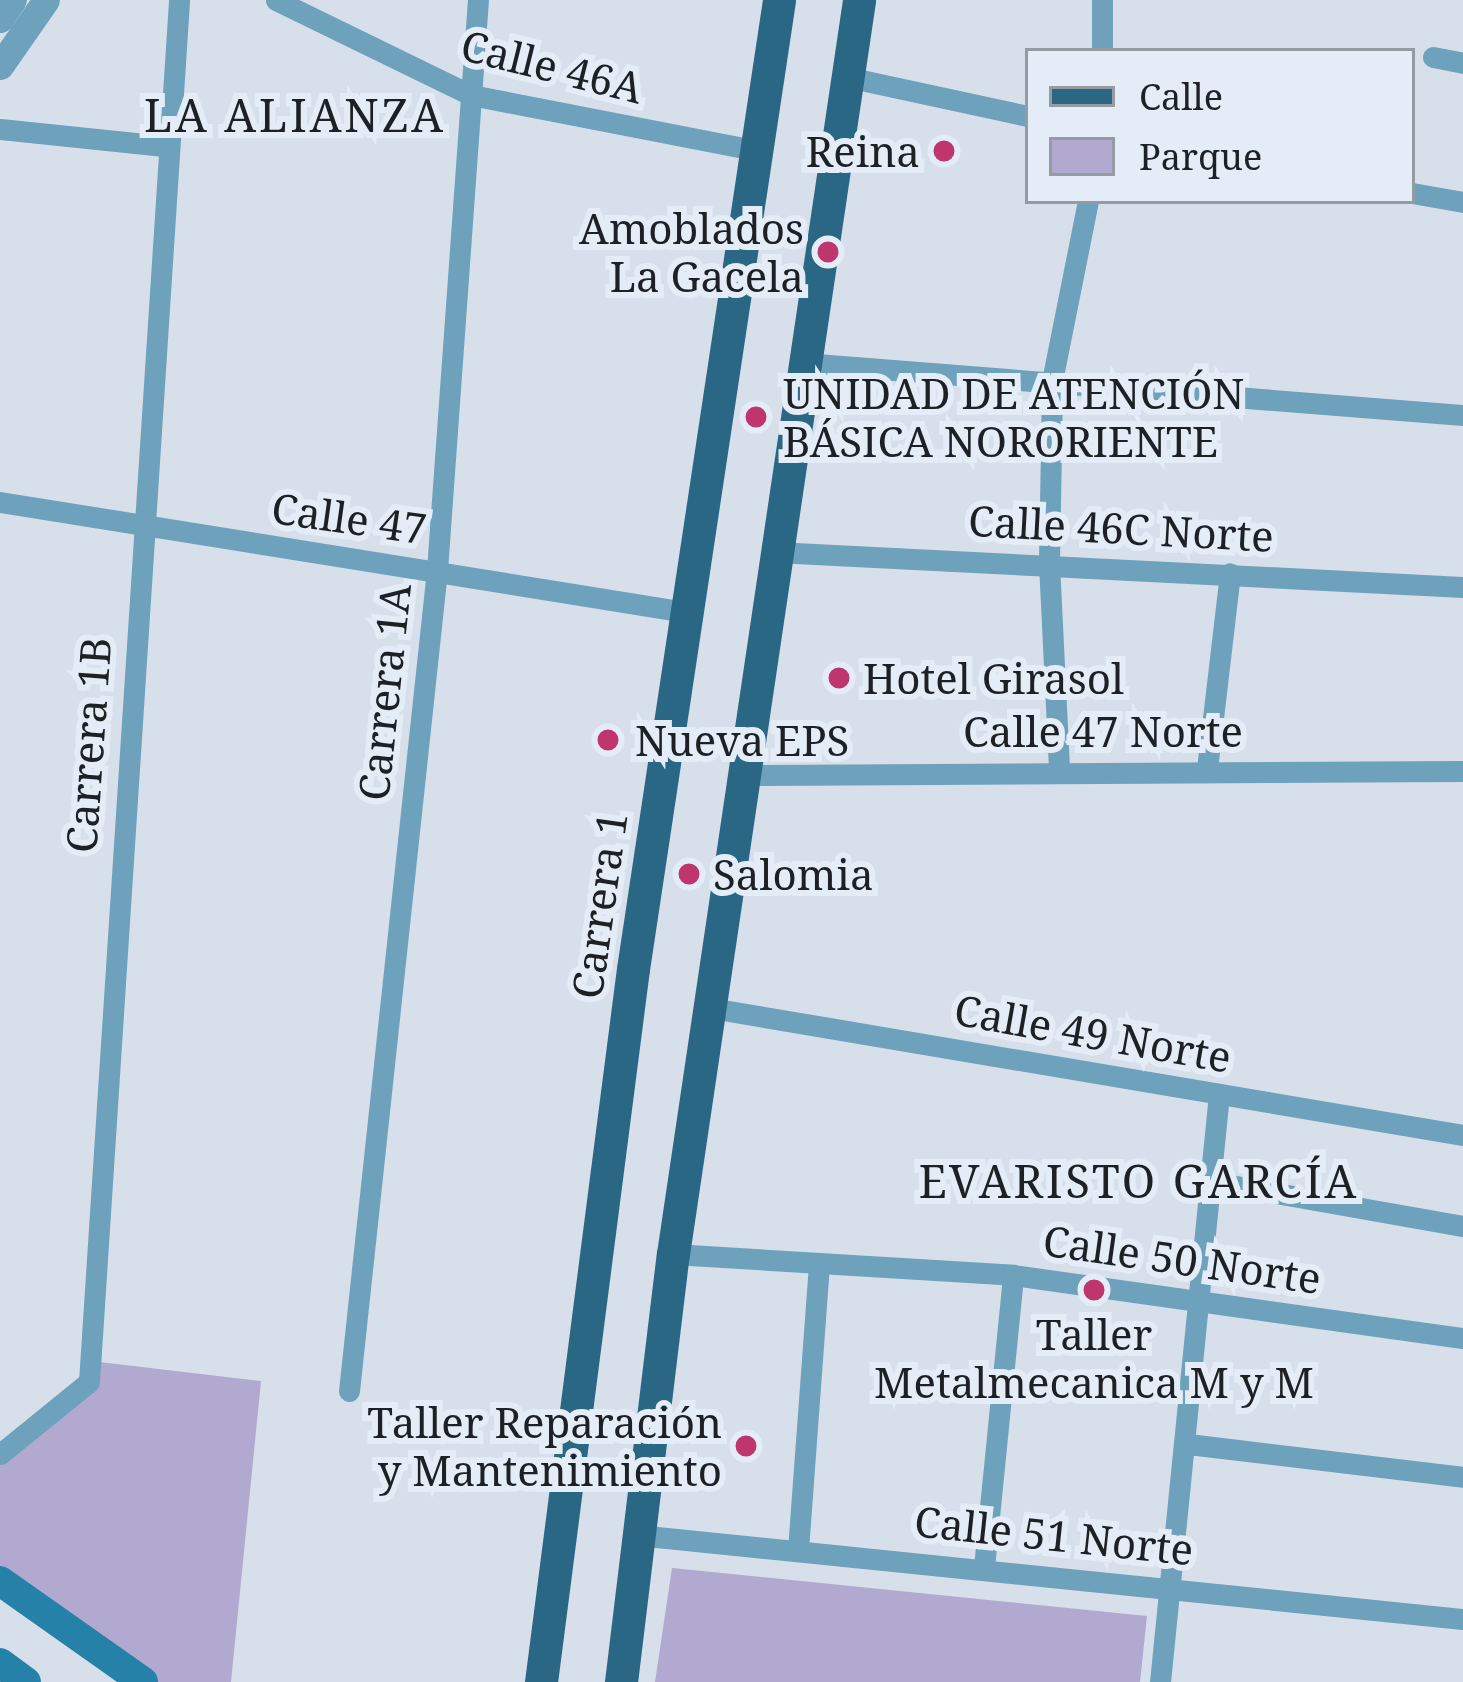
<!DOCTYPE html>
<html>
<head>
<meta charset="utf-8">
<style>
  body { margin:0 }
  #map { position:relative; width:1463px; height:1682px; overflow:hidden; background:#d7dfea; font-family:"Noto Serif",serif }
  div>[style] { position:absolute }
  .green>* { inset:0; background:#b2a9d1 }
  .minor>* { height:21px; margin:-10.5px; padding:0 10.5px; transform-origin:10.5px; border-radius:10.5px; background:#6da1bc }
  .tertiary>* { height:27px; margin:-13.5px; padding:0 13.5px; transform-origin:13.5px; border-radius:13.5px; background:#6da1bc }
  .secondary>* { height:30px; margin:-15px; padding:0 15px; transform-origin:15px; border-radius:15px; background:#2681a9 }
  .primary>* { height:33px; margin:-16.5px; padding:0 16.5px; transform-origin:16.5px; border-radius:16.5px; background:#2a6784 }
  .dots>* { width:33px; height:33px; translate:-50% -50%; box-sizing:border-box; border:6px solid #e4edf7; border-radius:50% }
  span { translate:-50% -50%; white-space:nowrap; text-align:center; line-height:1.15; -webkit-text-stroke:12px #e4edf7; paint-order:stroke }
  .street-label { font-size:42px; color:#1d2024 }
  .poi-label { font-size:42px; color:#1d2024 }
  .right { translate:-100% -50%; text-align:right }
  .left { translate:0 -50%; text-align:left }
  .neighbourhood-label { font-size:45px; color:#1d2024; letter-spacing:3px }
  .legend { position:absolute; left:1025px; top:48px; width:390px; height:156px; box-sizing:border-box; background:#e4edf7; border:3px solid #949ba3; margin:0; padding:15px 21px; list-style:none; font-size:36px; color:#1d2024 }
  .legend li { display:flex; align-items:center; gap:24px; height:60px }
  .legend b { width:60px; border:3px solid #949ba3 }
</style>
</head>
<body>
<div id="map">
  <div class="green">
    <div style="clip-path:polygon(91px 1361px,261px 1381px,231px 1682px,143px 1682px,0 1581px,0 1454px,88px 1382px)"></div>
    <div style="clip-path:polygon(672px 1568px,1147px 1616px,1140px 1682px,655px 1682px)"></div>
  </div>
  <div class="minor">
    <div style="left:276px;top:0;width:217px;rotate:26deg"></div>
    <div style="left:471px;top:95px;width:287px;rotate:11deg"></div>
    <div style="left:1102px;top:51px;width:51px;rotate:-90deg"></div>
    <div style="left:1433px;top:57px;width:31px;rotate:11deg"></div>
    <div style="left:847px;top:77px;width:185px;rotate:12.2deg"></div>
    <div style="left:0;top:129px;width:165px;rotate:5.9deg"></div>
    <div style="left:1412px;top:193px;width:52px;rotate:10deg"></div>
    <div style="left:804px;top:363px;width:661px;rotate:4.51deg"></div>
    <div style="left:0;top:502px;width:695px;rotate:9.11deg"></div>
    <div style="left:775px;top:552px;width:689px;rotate:2.91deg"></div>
    <div style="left:1059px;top:768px;width:207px;rotate:-92.8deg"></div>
    <div style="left:1049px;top:561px;width:180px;rotate:-89deg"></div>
    <div style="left:1052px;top:381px;width:184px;rotate:-78.7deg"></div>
    <div style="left:1207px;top:769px;width:197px;rotate:-83.3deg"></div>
    <div style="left:744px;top:775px;width:719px;rotate:-0.32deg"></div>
    <div style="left:711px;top:1008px;width:763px;rotate:9.59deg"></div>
    <div style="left:1213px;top:1182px;width:254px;rotate:10deg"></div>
    <div style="left:673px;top:1254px;width:341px;rotate:3.5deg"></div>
    <div style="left:1013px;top:1275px;width:454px;rotate:8deg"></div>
    <div style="left:349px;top:1391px;width:826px;rotate:-83.88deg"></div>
    <div style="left:437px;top:570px;width:571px;rotate:-85.89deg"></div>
    <div style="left:1188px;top:1444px;width:277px;rotate:6.8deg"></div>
    <div style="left:0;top:1454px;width:114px;rotate:-39deg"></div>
    <div style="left:89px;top:1382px;width:1385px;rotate:-86.27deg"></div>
    <div style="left:637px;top:1535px;width:830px;rotate:5.81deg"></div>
    <div style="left:798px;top:1550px;width:287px;rotate:-85.8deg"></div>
    <div style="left:984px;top:1567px;width:293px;rotate:-84.3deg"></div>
    <div style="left:1160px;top:1682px;width:591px;rotate:-84.27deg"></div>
  </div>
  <div class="tertiary">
    <div style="left:0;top:19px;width:23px;rotate:-56deg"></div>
    <div style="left:0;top:66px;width:80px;rotate:-55.1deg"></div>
  </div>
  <div class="secondary">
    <div style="left:0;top:1581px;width:175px;rotate:35.2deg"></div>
    <div style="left:0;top:1663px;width:32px;rotate:36deg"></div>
  </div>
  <div class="primary">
    <div style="left:541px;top:1682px;width:719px;rotate:-82.65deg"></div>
    <div style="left:633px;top:969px;width:980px;rotate:-81.43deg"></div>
    <div style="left:621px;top:1682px;width:431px;rotate:-83.1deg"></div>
    <div style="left:673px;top:1254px;width:1268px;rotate:-81.56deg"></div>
  </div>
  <div class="dots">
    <div style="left:944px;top:151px;background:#bf356e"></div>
    <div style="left:828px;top:252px;background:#bf356e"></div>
    <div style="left:756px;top:417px;background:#bf356e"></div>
    <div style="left:839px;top:678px;background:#bf356e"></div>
    <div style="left:608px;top:740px;background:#bf356e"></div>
    <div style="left:689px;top:874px;background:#bf356e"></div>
    <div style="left:1094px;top:1290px;background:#bf356e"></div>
    <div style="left:746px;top:1446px;background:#bf356e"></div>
  </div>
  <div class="street-label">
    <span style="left:552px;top:66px;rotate:14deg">Calle 46A</span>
    <span style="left:349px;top:518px;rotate:8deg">Calle 47</span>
    <span style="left:1121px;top:528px;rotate:3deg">Calle 46C Norte</span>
    <span style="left:384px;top:692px;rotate:-84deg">Carrera 1A</span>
    <span style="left:1103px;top:731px">Calle 47 Norte</span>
    <span style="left:88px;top:745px;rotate:-86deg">Carrera 1B</span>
    <span style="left:599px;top:905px;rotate:-82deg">Carrera 1</span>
    <span style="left:1093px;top:1033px;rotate:10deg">Calle 49 Norte</span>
    <span style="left:1182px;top:1259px;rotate:8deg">Calle 50 Norte</span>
    <span style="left:1054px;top:1535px;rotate:6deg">Calle 51 Norte</span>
  </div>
  <div class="poi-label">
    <span class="right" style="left:920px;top:151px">Reina</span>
    <span class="right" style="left:804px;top:252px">Amoblados<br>La Gacela</span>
    <span class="left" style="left:783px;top:417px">UNIDAD DE ATENCIÓN<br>BÁSICA NORORIENTE</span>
    <span class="left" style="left:863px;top:678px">Hotel Girasol</span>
    <span class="left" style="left:635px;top:740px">Nueva EPS</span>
    <span class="left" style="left:713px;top:874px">Salomia</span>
    <span style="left:1094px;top:1358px">Taller<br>Metalmecanica M y M</span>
    <span class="right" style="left:722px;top:1446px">Taller Reparación<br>y Mantenimiento</span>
  </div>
  <div class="neighbourhood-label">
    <span style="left:295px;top:115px">LA ALIANZA</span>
    <span style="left:1139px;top:1181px">EVARISTO GARCÍA</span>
  </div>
  <ul class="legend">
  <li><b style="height:15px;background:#2a6784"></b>Calle</li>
  <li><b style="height:33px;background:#b2a9d1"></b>Parque</li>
  </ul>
</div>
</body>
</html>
